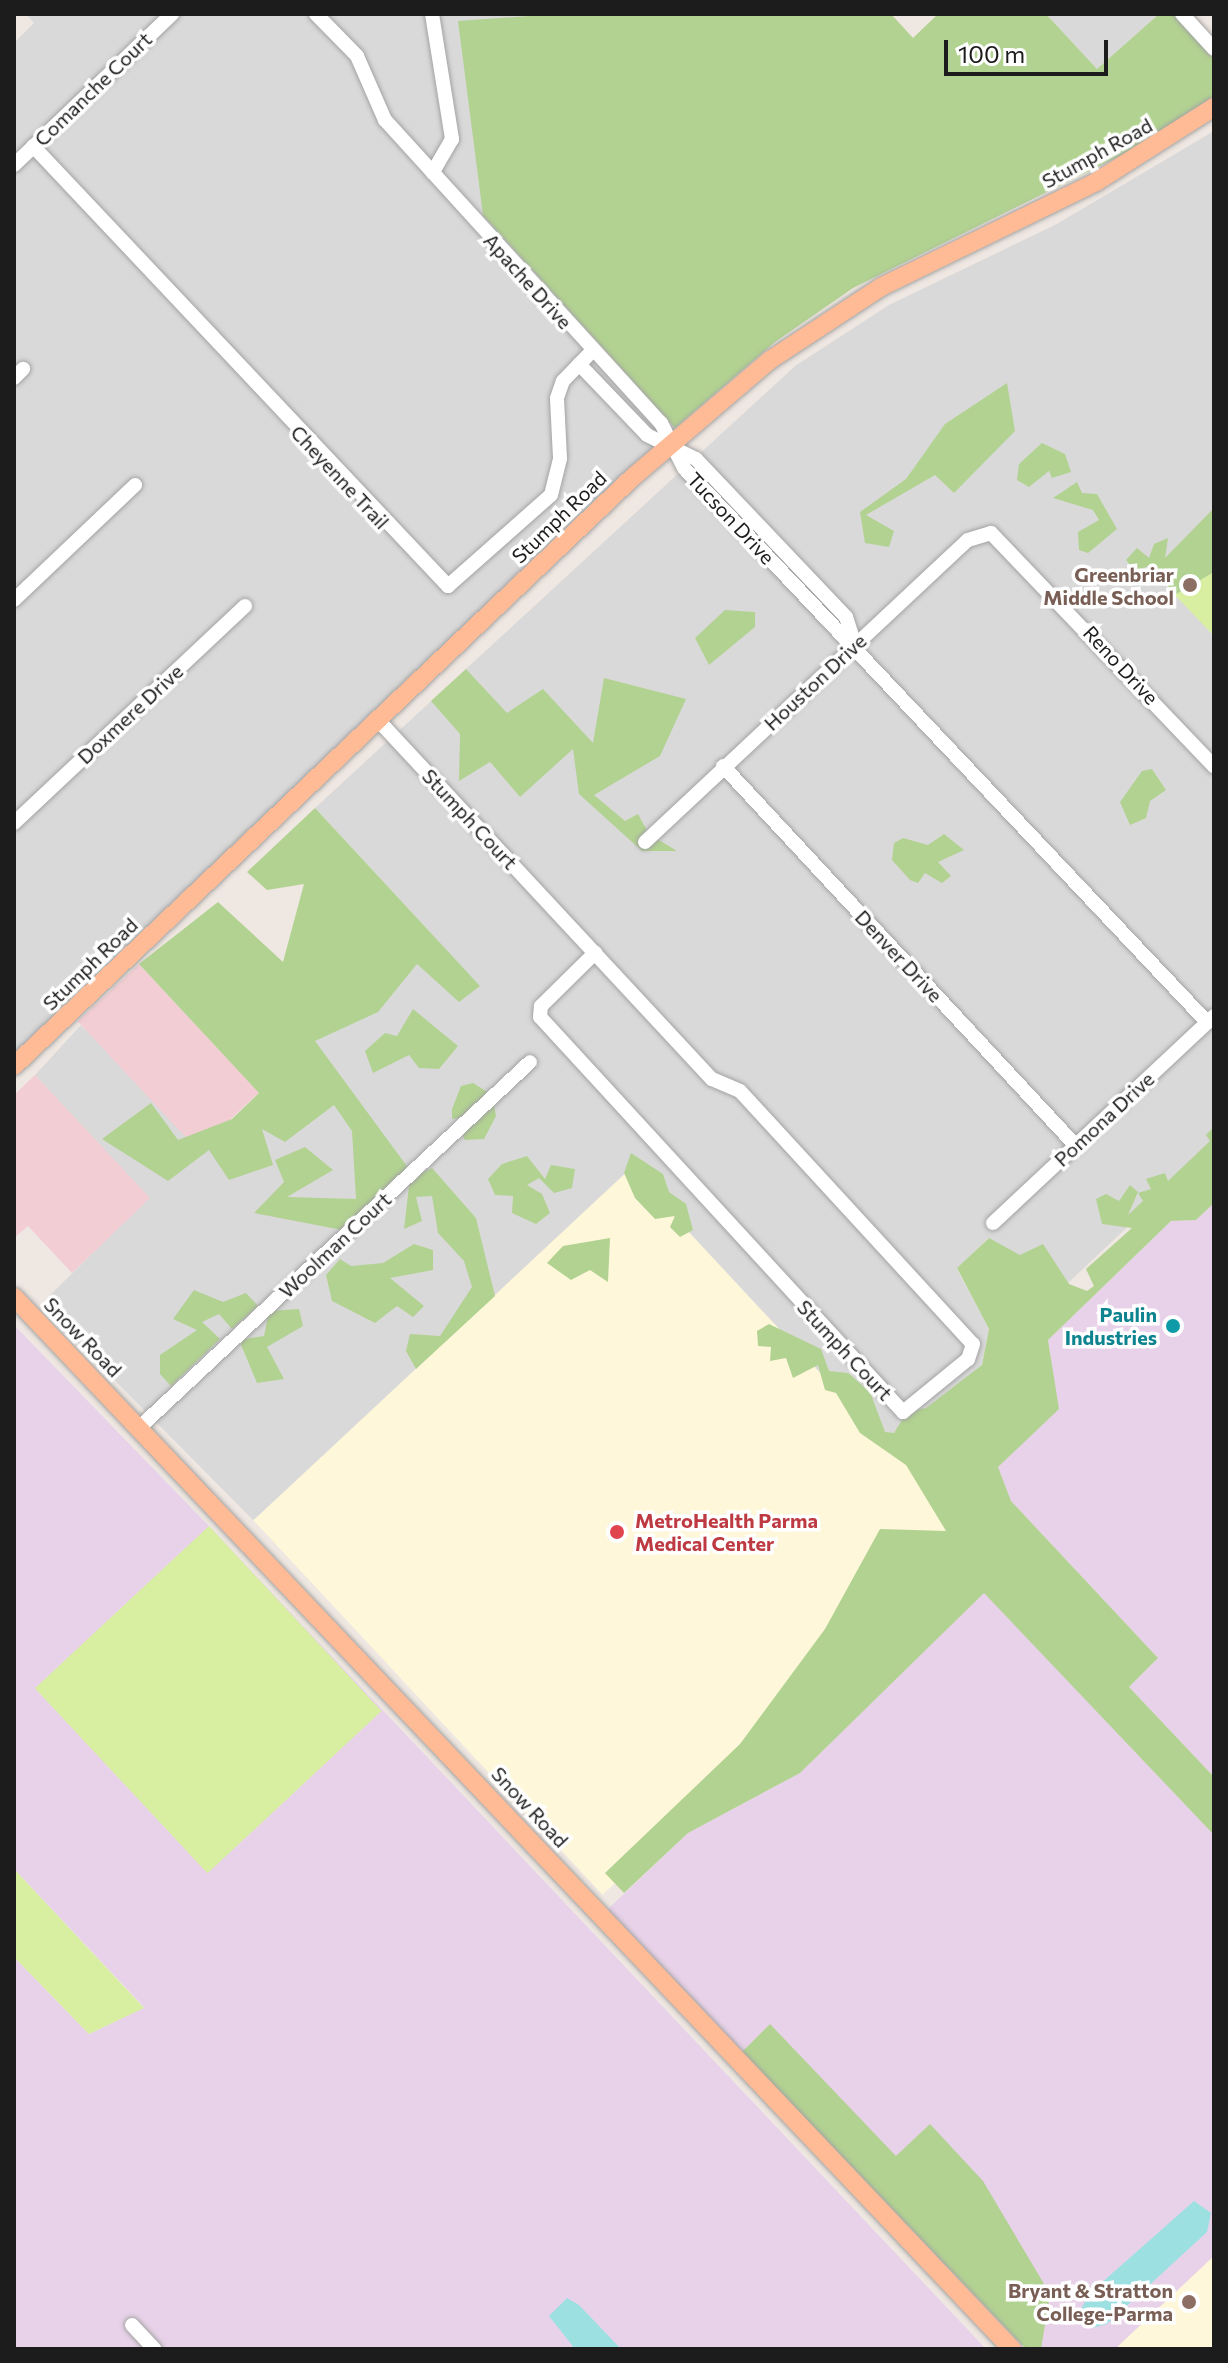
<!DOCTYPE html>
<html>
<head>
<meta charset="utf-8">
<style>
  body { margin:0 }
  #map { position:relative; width:1228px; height:2363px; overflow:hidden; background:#efe7e1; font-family:Commissioner,sans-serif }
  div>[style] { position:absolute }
  .residential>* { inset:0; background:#dad9d9 }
  .commercial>* { inset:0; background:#f2ced4; transform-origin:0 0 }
  .industrial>* { inset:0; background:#e8d2e9 }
  .education>* { inset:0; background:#fff7da; transform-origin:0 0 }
  .grass>* { inset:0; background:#d8efa1; transform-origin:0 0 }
  .forest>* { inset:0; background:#b2d291 }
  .water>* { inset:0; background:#9ce0e1 }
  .roads { filter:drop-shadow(0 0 2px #a3a3a3) drop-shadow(0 0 2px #a3a3a3) }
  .minor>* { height:14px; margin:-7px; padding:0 7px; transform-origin:7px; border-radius:7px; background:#fff }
  .major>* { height:18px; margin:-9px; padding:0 9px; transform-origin:9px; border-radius:9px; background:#ffbb96 }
  .dots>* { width:22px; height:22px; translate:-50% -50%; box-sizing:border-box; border:4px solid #fff; border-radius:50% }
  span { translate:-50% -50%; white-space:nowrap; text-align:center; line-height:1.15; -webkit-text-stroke:7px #fff; paint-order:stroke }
  .street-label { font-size:20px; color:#1c1c1c }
  .education-label { font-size:20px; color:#785e54; font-weight:700 }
  .right { translate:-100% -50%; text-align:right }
  .culture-label { font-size:20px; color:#0d838f; font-weight:700 }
  .health-label { font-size:20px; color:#be3a42; font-weight:700 }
  .left { translate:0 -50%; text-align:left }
  .frame { position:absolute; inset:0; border:16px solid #1c1c1c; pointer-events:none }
  .scale { position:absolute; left:944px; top:40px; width:164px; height:36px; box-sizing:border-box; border:4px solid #1c1c1c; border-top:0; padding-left:10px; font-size:24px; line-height:28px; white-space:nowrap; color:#1c1c1c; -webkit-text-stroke:6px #fff; paint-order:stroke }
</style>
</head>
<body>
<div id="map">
  <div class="residential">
    <div style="clip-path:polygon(26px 14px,557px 14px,458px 22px,598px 349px,675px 428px,14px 1056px,14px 43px,34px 23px)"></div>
    <div style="clip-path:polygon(1046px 14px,1159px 14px,1097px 69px)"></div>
    <div style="clip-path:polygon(1214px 131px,1214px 521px,1157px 575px,1214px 636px,1214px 1145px,1049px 1301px,988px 1238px,957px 1269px,989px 1329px,982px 1365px,889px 1446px,629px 1170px,254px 1521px,40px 1305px,149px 1198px,35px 1075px,81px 1025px,200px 1150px,430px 932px,315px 808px,795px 366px,889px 305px,1055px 225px)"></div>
  </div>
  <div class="commercial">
    <div style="left:139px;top:964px;width:176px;height:84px;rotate:47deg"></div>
    <div style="clip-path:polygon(35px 1075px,150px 1198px,72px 1273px,28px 1226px,14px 1238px,14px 1095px)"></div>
  </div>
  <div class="industrial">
    <div style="clip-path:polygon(1214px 1203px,1214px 1777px,1129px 1687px,1158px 1658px,1011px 1501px,997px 1467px,1058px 1409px,1048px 1340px,1171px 1221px,1196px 1220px)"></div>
    <div style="clip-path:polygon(14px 1325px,209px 1526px,986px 2349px,14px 2349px,14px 1957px,89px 2034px,144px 2007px,14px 1869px)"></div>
    <div style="clip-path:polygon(984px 1592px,1214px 1835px,1214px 2256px,1117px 2349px,1026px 2349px,607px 1910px,688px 1833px,800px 1773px)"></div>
  </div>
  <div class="education">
    <div style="left:630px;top:1169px;width:512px;height:515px;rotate:47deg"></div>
    <div style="clip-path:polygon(1214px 2256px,1214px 2349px,1115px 2349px)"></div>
  </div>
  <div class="grass">
    <div style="clip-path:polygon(1214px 572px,1214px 636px,1175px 595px)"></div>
    <div style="left:209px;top:1526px;width:253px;height:238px;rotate:47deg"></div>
    <div style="clip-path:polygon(14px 1869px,144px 2008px,89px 2034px,14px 1957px)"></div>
  </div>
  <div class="forest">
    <div style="clip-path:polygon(557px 14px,891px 14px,913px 38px,938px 14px,1046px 14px,1097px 69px,1159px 14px,1173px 14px,1214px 58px,1214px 96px,1152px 140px,853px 288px,775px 342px,675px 428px,483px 215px,458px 21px)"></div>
    <div style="clip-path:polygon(1007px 383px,1015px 431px,954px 493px,935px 475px,866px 515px,894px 531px,889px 547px,865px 543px,860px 512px,906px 479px,945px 424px)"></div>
    <div style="clip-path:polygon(1042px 443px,1065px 454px,1071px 472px,1052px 478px,1049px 471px,1029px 487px,1017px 480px,1019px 464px)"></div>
    <div style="clip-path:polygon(1077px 482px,1082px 493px,1097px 494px,1117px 529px,1088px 553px,1079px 550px,1078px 532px,1099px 520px,1093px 510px,1053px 498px)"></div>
    <div style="clip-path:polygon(1214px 508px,1214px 572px,1175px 595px,1152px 564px,1136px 572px,1126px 560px,1137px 548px,1149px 558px,1154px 544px,1168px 538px,1165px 558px)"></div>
    <div style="clip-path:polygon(725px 610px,755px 612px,755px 627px,709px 665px,695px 638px)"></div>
    <div style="clip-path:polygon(466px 669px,507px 713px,543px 689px,593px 743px,604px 678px,686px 699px,660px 756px,594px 795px,625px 821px,638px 814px,649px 834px,677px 851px,642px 851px,579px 794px,573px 749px,520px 797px,490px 762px,459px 781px,460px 734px,431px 701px)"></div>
    <div style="clip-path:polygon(1152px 769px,1166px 790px,1150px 801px,1146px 818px,1130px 825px,1120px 802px,1142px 771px)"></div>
    <div style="clip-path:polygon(315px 808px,480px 986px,459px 1002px,417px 964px,378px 1012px,315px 1041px,409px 1169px,342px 1230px,254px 1213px,284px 1182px,275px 1160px,305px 1147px,333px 1170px,287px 1197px,356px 1199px,352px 1131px,334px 1105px,285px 1142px,262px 1129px,273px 1165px,229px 1180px,209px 1150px,168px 1181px,102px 1139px,151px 1103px,178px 1140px,232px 1119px,259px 1093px,139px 964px,218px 902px,283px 962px,304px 884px,267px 890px,247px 872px)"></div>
    <div style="clip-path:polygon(944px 834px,964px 850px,938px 862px,951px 876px,942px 883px,925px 873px,918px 883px,910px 880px,892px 860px,894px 843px,903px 838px,928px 845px)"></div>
    <div style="clip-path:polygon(413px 1009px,458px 1046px,439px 1069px,419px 1068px,409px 1055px,373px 1073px,365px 1051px,385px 1033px,397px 1036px)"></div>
    <div style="clip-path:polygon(473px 1083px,492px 1095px,496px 1116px,484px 1139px,465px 1140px,458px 1128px,466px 1117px,452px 1119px,452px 1109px,461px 1086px)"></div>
    <div style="clip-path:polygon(1214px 1127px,1214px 1203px,1196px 1220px,1171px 1221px,1048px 1340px,1059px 1409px,998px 1467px,1011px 1501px,1158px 1658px,1129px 1687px,1214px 1777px,1214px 1835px,984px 1593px,800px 1773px,688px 1833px,624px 1893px,605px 1873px,740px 1744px,825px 1629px,880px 1529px,946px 1531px,906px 1465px,860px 1433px,836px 1393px,825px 1390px,818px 1365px,793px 1378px,786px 1358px,770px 1361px,771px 1347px,758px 1346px,757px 1331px,769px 1324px,821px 1349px,829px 1371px,848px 1373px,870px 1392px,885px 1432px,894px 1433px,907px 1412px,926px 1408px,982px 1365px,989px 1329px,957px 1268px,989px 1238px,1020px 1255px,1043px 1244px,1069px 1284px,1087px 1291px,1094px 1286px,1086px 1269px,1132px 1228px,1102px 1224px,1096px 1199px,1106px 1194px,1119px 1201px,1130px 1185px,1138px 1192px,1128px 1215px,1143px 1201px,1138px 1193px,1151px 1189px,1146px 1179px,1165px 1173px,1168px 1181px,1210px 1141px,1206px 1135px)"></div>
    <div style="clip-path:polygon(631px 1153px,663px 1174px,669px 1192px,686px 1204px,693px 1230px,680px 1237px,670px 1227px,675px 1216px,655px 1219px,635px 1198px,624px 1173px)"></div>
    <div style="clip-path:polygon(527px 1156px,545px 1179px,551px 1165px,575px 1169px,572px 1188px,554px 1193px,539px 1178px,527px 1185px,542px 1194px,550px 1213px,536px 1224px,512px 1213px,513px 1196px,495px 1195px,488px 1179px,502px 1164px)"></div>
    <div style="clip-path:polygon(432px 1168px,476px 1218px,495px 1296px,416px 1369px,406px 1351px,410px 1334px,440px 1336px,472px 1287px,464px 1261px,438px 1233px,432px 1196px,416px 1197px,422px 1221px,404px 1229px,410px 1178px)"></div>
    <div style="clip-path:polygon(610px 1238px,608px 1282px,590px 1270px,571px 1280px,547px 1263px,563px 1246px)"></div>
    <div style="clip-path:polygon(414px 1244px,433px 1250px,433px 1270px,390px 1278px,424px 1306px,413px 1317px,397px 1306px,375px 1323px,332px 1301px,326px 1275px,340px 1259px,351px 1266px,383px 1263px)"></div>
    <div style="clip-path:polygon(194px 1290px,223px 1302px,246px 1293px,258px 1306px,232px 1329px,219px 1314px,202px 1322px,220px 1339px,171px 1386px,160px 1374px,160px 1355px,197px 1330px,173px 1319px)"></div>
    <div style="clip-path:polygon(299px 1309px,303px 1326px,267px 1347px,284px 1379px,257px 1383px,239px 1340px,264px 1336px,269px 1311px)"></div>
    <div style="clip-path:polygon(770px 2024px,896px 2156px,930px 2124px,983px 2181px,1050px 2294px,1041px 2349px,1026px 2349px,742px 2052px)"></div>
  </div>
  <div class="water">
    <div style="clip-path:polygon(1194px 2201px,1211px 2213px,1207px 2232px,1107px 2324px,1092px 2328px,1084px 2321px,1080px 2311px,1090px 2293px)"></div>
    <div style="clip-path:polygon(567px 2298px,579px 2305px,621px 2349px,575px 2349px,549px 2316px)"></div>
  </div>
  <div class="roads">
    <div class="minor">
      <div style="left:316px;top:14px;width:59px;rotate:45.7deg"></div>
      <div style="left:357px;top:56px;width:70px;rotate:66.4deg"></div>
      <div style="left:385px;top:120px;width:410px;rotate:47.7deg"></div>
      <div style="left:661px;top:423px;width:51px;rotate:62.9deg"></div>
      <div style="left:684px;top:468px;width:762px;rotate:46.65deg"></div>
      <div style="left:432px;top:14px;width:127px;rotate:80.9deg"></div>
      <div style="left:452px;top:139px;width:39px;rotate:120deg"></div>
      <div style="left:1182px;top:14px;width:47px;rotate:47.6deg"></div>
      <div style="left:33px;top:146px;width:605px;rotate:46.67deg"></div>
      <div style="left:448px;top:586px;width:137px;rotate:-41.5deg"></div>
      <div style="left:551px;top:495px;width:38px;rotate:-76deg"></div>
      <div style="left:560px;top:458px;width:60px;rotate:-92.9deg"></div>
      <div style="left:557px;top:398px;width:18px;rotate:-71deg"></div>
      <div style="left:563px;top:381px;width:42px;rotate:-46deg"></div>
      <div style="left:14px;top:165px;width:219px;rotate:-43.7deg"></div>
      <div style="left:579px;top:364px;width:98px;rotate:46.2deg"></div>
      <div style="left:647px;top:435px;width:55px;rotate:26.1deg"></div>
      <div style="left:696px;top:459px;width:218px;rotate:46.5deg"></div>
      <div style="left:846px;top:617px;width:28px;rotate:72deg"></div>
      <div style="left:14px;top:378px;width:13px;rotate:-45deg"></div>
      <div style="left:14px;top:600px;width:167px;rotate:-43.5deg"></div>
      <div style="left:378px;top:720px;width:490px;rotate:47.1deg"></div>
      <div style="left:712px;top:1079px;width:30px;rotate:23deg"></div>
      <div style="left:740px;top:1091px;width:344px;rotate:47.4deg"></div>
      <div style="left:973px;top:1344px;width:16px;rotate:108deg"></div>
      <div style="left:968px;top:1359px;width:84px;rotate:140.8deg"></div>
      <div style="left:903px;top:1412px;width:536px;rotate:-132.58deg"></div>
      <div style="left:540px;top:1017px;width:11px;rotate:-85deg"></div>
      <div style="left:541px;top:1006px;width:76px;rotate:-44.5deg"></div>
      <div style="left:723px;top:766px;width:519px;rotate:47.11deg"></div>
      <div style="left:14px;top:823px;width:317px;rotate:-43.2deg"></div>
      <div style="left:645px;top:842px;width:442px;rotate:-43.1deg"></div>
      <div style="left:968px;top:540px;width:24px;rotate:-17deg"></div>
      <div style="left:991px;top:533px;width:323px;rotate:46.3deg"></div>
      <div style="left:993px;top:1223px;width:303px;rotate:-43.1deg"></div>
      <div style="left:140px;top:1427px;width:534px;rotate:-43.1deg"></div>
      <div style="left:132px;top:2325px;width:33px;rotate:47deg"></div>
    </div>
    <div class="major">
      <div style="left:14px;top:1066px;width:854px;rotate:-43.58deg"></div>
      <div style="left:633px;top:477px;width:180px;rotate:-40.5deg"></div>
      <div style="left:770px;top:360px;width:133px;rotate:-33.3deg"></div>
      <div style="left:881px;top:287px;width:239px;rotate:-26deg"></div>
      <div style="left:1096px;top:182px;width:140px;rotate:-32.4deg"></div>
      <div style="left:14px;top:1297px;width:1450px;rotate:46.51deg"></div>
    </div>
  </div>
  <div class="dots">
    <div style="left:1190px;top:585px;background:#8d6e63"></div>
    <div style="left:1173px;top:1326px;background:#0f9aa8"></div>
    <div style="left:617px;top:1532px;background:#e0444e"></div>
    <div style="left:1189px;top:2302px;background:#8d6e63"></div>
  </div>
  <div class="street-label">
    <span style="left:93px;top:89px;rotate:-44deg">Comanche Court</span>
    <span style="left:1097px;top:153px;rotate:-29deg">Stumph Road</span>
    <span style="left:528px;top:281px;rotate:48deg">Apache Drive</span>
    <span style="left:340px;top:477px;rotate:47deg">Cheyenne Trail</span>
    <span style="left:559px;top:517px;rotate:-44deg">Stumph Road</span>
    <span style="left:731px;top:518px;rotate:47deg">Tucson Drive</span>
    <span style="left:1121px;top:665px;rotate:47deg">Reno Drive</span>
    <span style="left:815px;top:682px;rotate:-43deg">Houston Drive</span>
    <span style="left:130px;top:714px;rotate:-43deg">Doxmere Drive</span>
    <span style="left:470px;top:819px;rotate:47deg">Stumph Court</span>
    <span style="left:899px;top:956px;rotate:47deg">Denver Drive</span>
    <span style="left:90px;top:964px;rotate:-44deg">Stumph Road</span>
    <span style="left:1104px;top:1119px;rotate:-43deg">Pomona Drive</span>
    <span style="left:335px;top:1245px;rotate:-43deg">Woolman Court</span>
    <span style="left:83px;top:1337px;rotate:46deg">Snow Road</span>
    <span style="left:845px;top:1350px;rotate:47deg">Stumph Court</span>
    <span style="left:530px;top:1807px;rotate:47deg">Snow Road</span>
  </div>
  <div class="education-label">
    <span class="right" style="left:1174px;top:586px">Greenbriar<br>Middle School</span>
    <span class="right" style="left:1173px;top:2302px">Bryant &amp; Stratton<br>College-Parma</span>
  </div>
  <div class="culture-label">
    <span class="right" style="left:1157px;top:1326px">Paulin<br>Industries</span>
  </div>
  <div class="health-label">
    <span class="left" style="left:635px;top:1532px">MetroHealth Parma<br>Medical Center</span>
  </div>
  <div class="frame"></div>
  <div class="scale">100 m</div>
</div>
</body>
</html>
